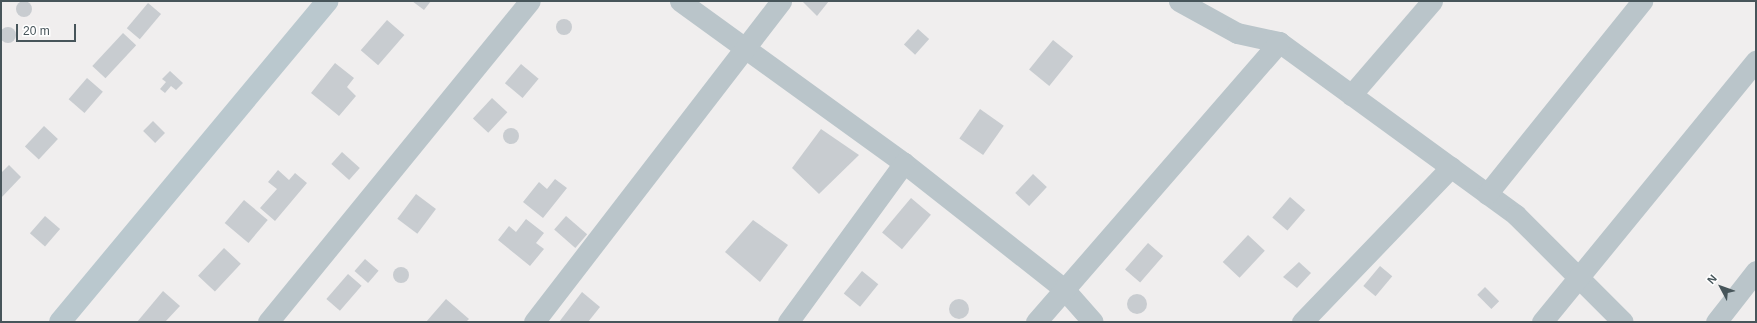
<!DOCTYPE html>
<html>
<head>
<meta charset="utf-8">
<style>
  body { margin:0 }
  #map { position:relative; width:1757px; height:323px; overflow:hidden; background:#f0eeee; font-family:Helvetica,sans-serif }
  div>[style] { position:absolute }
  .building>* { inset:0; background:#c8ccd0; transform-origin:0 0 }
  .round { border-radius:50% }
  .street>* { height:21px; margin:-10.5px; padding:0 10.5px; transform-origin:10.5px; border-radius:10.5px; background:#bac5ca }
  .secondary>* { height:22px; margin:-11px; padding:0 11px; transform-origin:11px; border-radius:11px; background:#bac8ce }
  span { translate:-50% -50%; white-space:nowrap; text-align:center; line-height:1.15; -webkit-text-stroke:3.5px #fff; paint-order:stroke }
  .frame { position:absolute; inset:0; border:2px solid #47555a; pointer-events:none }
  .north { position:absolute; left:1701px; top:267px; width:40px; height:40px; -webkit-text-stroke:3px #fff; paint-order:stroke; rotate:311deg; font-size:11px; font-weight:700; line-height:16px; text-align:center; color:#47555a }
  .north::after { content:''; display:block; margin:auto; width:14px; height:18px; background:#47555a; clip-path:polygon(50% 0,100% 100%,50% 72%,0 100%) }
  .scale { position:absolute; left:16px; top:24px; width:60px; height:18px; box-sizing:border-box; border:2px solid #47555a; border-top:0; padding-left:5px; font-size:12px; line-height:14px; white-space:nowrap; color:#47555a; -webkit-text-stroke:3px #fff; paint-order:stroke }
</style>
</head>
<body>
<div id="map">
  <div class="building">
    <div class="round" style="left:16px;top:1px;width:16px;height:16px"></div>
    <div style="clip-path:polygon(412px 1px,431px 1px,424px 10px)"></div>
    <div style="clip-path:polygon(802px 1px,829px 1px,817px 16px)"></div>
    <div style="left:148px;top:3px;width:17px;height:33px;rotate:40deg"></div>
    <div class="round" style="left:556px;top:19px;width:16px;height:16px"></div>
    <div style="left:387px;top:20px;width:23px;height:40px;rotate:41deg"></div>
    <div class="round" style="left:0;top:27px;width:16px;height:16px"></div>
    <div style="left:918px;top:29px;width:15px;height:21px;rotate:42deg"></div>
    <div style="left:123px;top:33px;width:18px;height:45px;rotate:43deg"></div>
    <div style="left:1053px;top:40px;width:26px;height:38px;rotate:39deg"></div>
    <div style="clip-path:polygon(335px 63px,354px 78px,347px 87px,356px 96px,339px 116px,311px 93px)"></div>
    <div style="left:521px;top:64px;width:23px;height:25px;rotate:40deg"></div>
    <div style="clip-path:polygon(170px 71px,183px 83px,176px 90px,171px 86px,165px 93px,160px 89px,166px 82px,162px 79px)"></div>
    <div style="left:87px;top:78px;width:21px;height:28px;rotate:41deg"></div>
    <div style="left:492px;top:98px;width:21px;height:28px;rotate:43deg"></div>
    <div style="left:980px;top:109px;width:29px;height:36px;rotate:35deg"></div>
    <div style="left:153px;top:121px;width:17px;height:14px;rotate:45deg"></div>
    <div style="left:44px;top:126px;width:19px;height:28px;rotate:43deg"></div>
    <div class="round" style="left:503px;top:128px;width:16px;height:16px"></div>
    <div style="clip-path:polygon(821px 129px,859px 155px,819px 194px,792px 168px)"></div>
    <div style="left:342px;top:152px;width:24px;height:16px;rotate:42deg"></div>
    <div style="clip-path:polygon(9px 165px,21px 177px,1px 198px,1px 173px)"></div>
    <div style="clip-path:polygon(278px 170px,289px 180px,295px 173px,307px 183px,275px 221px,260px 208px,277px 189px,268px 182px)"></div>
    <div style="left:1033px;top:174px;width:19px;height:26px;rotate:43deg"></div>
    <div style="clip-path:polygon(555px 179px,567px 188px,543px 218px,523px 202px,539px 182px,547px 189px)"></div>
    <div style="left:416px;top:194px;width:25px;height:31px;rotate:37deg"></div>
    <div style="left:1290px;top:197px;width:20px;height:27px;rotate:41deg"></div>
    <div style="left:911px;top:198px;width:26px;height:45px;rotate:40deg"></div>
    <div style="left:244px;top:200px;width:31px;height:30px;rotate:40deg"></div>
    <div style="left:45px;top:216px;width:20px;height:23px;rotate:41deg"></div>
    <div style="left:566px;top:216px;width:28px;height:18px;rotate:41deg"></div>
    <div style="clip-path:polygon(526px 219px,544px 233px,536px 243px,544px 249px,530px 266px,498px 240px,509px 226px,516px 232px)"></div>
    <div style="clip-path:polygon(753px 220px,788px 245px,760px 282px,725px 252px)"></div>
    <div style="left:1248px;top:235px;width:23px;height:37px;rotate:43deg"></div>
    <div style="left:1148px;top:243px;width:20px;height:35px;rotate:41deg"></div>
    <div style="left:224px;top:248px;width:23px;height:38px;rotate:43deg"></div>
    <div style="left:365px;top:259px;width:18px;height:16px;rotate:41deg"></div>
    <div style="clip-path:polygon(1299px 262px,1311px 273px,1297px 288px,1283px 277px)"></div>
    <div style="left:1380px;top:266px;width:16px;height:26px;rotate:40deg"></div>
    <div class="round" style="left:393px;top:267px;width:16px;height:16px"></div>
    <div style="left:862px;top:271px;width:21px;height:29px;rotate:39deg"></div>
    <div style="left:348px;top:274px;width:18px;height:33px;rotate:41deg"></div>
    <div style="left:1485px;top:287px;width:20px;height:11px;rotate:45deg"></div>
    <div style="clip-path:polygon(163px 291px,180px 306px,165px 322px,137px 322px)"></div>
    <div style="clip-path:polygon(582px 292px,600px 307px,588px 322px,559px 322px)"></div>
    <div class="round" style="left:1127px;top:294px;width:20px;height:20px"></div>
    <div style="clip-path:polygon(446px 299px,469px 319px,466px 322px,426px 322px)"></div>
    <div class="round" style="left:949px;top:299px;width:20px;height:20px"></div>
  </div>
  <div class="street">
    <div style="left:680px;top:1px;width:276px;rotate:35.9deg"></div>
    <div style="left:904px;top:163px;width:202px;rotate:38.2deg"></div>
    <div style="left:1063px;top:288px;width:45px;rotate:48.6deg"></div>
    <div style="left:1179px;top:1px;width:66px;rotate:28.9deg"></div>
    <div style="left:1237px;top:33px;width:43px;rotate:12.1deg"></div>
    <div style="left:1279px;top:42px;width:293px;rotate:36.1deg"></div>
    <div style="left:1516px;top:215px;width:151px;rotate:45deg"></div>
    <div style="left:1351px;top:95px;width:124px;rotate:-49.2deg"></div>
    <div style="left:1487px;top:194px;width:248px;rotate:-51.2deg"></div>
    <div style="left:268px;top:322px;width:414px;rotate:-50.8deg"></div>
    <div style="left:534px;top:322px;width:405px;rotate:-52.4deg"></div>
    <div style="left:788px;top:322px;width:197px;rotate:-53.9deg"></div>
    <div style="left:1036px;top:322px;width:371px;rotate:-49deg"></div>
    <div style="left:1302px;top:322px;width:215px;rotate:-46.1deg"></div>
    <div style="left:1542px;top:322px;width:338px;rotate:-50.7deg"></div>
    <div style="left:1716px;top:322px;width:65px;rotate:-51.9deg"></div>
  </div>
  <div class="secondary">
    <div style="left:60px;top:322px;width:418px;rotate:-50.2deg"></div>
  </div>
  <div class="frame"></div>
  <div class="north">N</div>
  <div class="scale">20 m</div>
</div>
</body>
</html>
